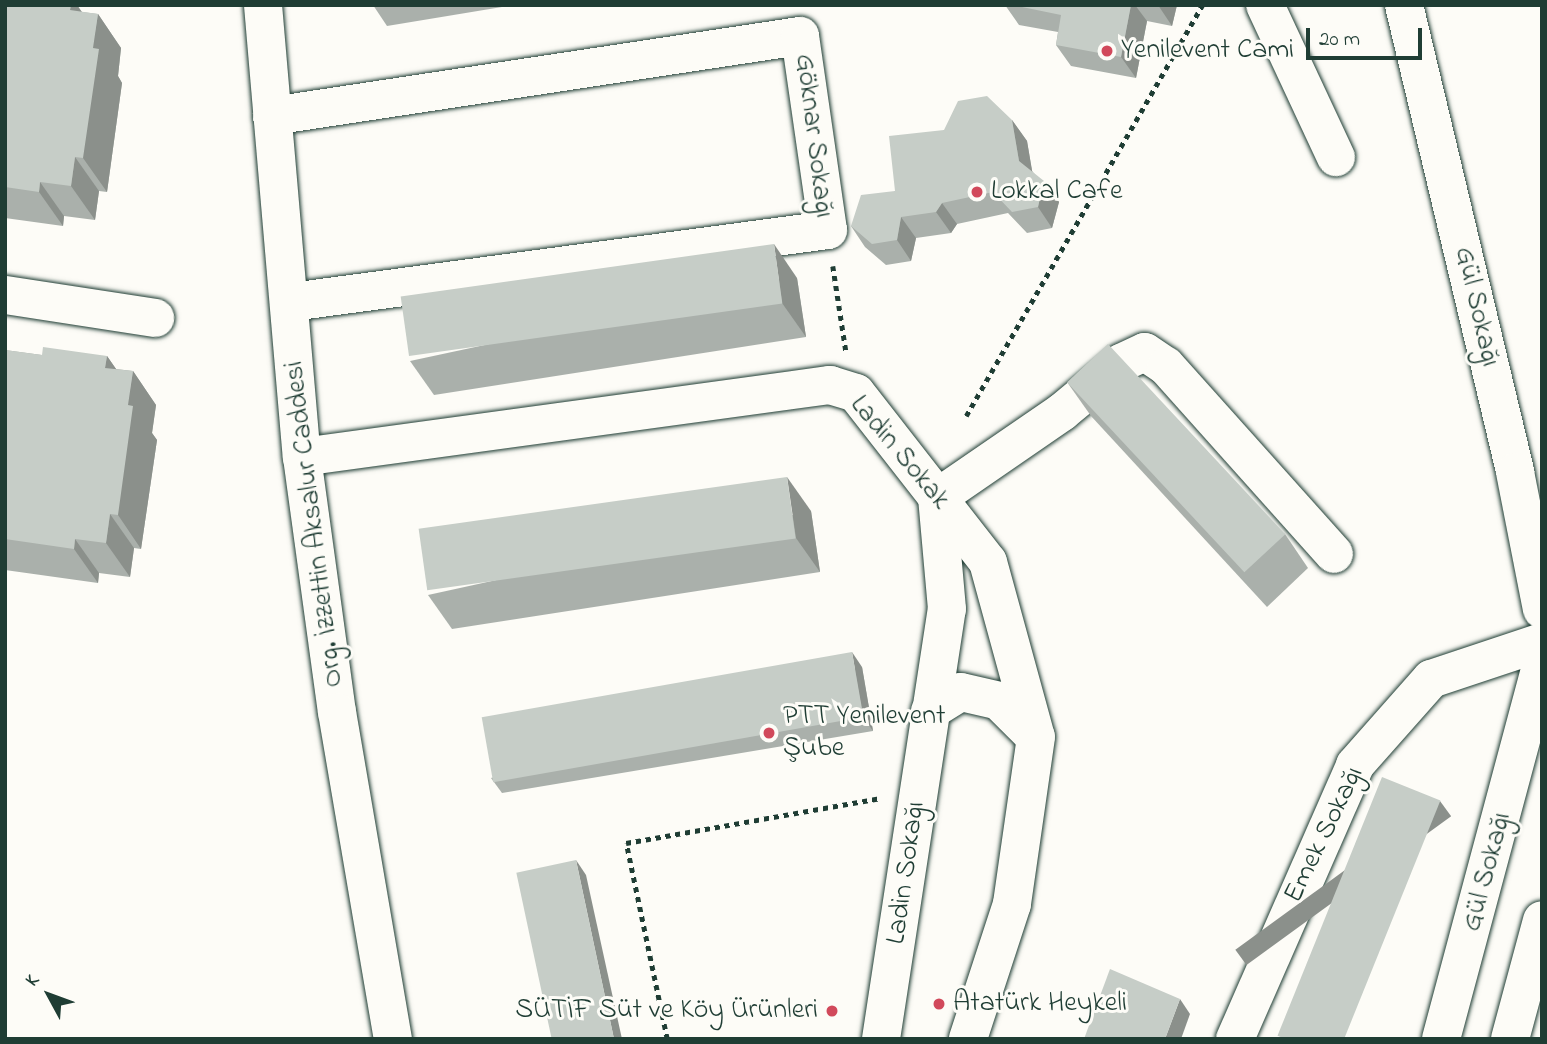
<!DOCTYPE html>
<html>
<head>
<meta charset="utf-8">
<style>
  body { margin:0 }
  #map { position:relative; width:1547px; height:1044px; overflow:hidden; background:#fdfcf7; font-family:"Indie Flower",sans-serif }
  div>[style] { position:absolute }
  .path>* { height:4.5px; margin-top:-2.25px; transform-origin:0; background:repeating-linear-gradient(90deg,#1f3d34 0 5px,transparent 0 10px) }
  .roads { filter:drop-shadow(0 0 2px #1f3d34) drop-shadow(0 0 2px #1f3d34) }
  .minor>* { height:38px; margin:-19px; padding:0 19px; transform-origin:19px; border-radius:19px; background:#fdfcf7 }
  .major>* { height:38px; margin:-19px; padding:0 19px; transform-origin:19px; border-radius:19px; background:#fdfcf7 }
  .wall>* { inset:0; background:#aab0ab }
  .shaded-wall>* { inset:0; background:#8b908b; transform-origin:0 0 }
  .building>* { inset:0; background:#c6cdc7; transform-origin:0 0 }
  .dots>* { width:19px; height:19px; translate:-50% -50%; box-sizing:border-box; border:4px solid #fdfcf7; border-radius:50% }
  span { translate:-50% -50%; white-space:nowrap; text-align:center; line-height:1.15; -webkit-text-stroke:6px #fdfcf7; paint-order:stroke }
  .poi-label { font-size:28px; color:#1f3d34 }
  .left { translate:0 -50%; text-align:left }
  .right { translate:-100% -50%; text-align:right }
  .street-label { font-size:28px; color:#1f3d34 }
  .frame { position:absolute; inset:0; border:7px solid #1f3d34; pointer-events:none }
  .north { position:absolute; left:14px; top:960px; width:70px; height:70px; -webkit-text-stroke:5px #fdfcf7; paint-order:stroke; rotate:311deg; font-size:19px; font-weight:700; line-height:28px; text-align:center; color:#1f3d34 }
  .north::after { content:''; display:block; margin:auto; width:24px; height:32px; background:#1f3d34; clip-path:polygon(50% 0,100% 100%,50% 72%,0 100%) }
  .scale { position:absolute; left:1306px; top:28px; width:116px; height:32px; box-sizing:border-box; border:4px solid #1f3d34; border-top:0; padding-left:9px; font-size:21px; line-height:24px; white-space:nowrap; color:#1f3d34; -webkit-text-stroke:5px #fdfcf7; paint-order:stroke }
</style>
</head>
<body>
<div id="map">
  <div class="path">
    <div style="left:833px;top:266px;width:86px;rotate:81.3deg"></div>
    <div style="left:966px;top:416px;width:474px;rotate:-60.1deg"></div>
    <div style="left:667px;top:1039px;width:200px;rotate:-101.8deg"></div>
    <div style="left:626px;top:843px;width:259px;rotate:-10deg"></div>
  </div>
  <div class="roads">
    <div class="minor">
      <div style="left:1265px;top:5px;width:168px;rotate:65deg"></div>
      <div style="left:1404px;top:5px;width:480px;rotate:76.6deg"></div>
      <div style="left:1515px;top:472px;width:140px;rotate:78.9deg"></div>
      <div style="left:272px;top:116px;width:534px;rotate:-8.62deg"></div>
      <div style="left:800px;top:36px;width:196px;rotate:81.8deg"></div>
      <div style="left:828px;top:230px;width:542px;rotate:172.36deg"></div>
      <div style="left:5px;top:295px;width:152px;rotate:8.7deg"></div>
      <div style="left:302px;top:457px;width:533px;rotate:-7.77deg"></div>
      <div style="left:830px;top:385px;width:27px;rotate:17deg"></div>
      <div style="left:856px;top:393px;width:214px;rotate:52deg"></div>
      <div style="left:988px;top:562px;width:181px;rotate:74.7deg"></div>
      <div style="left:1036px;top:737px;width:169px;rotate:98.2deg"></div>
      <div style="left:1012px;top:904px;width:142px;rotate:108.1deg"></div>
      <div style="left:937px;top:498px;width:152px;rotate:-34.5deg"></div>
      <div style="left:1062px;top:412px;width:77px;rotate:-39.7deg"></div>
      <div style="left:1121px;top:363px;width:26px;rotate:-25deg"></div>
      <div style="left:1145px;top:352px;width:25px;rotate:34deg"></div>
      <div style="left:1166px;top:366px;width:252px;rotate:48.2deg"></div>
      <div style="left:930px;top:711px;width:36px;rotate:-32deg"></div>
      <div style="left:961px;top:692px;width:39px;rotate:13deg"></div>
      <div style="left:999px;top:701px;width:49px;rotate:45deg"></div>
      <div style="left:881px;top:1039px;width:435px;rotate:-81.3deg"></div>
      <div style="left:947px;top:609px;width:111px;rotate:-95.1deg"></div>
      <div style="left:1235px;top:1039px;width:299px;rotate:-66.3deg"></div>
      <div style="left:1355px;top:765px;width:115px;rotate:-48.5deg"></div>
      <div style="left:1431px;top:679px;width:117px;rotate:-18.4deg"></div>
      <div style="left:1441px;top:1039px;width:389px;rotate:-75deg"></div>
      <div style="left:1510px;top:1039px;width:123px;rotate:-74.9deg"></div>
    </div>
    <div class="major">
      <div style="left:263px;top:5px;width:454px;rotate:85.1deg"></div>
      <div style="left:302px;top:457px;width:257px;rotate:82.2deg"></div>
      <div style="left:337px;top:712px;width:332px;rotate:80.3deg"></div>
    </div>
  </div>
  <div class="wall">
    <div style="clip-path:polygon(5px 5px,77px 5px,82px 12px,98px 14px,121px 48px,118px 76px,122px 83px,107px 192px,99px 191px,95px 220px,64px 216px,63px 226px,5px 218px)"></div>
    <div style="clip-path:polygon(373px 5px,514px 5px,387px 26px)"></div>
    <div style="clip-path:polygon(1005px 5px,1177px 5px,1172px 26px,1147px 21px,1136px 78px,1071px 66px,1056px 45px,1058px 32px,1019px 25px)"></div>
    <div style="clip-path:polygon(1012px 120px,1027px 141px,1032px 171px,1059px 202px,1052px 228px,1027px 233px,1008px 213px,957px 224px,951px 233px,916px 238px,911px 261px,886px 265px,865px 247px,851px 226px,895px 191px,944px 130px)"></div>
    <div style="clip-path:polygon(797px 278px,806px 337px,434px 395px,410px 361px)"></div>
    <div style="clip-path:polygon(5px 350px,42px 355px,107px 356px,116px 369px,133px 371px,156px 405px,152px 433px,157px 440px,141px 549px,134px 548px,130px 577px,99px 573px,98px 583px,5px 570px)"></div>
    <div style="clip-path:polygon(1067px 382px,1285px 534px,1308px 568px,1267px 607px,1091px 416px)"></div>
    <div style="clip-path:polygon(811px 511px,820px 572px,452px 629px,428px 595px)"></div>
    <div style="clip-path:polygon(862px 667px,873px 731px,502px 793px,491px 778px)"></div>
  </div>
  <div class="shaded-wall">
    <div style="clip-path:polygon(71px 5px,77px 5px,95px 32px,98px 14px,121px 48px,118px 76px,122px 83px,107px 192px,83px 158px,70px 10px)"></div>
    <div style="clip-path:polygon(1131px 5px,1135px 5px,1147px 21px,1136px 78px,1121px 57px)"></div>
    <div style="clip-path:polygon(1158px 5px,1177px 5px,1172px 26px)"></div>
    <div style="clip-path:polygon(1012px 120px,1027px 141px,1034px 182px,1019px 161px)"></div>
    <div style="clip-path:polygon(75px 157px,99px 191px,95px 220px,71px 186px)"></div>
    <div style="clip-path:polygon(1044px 181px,1059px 202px,1052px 228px,1038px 207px)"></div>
    <div style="clip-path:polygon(40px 182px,64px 216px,63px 226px,39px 192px)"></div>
    <div style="clip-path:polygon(942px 203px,957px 224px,951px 233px,936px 212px)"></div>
    <div style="clip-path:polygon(901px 217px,916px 238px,911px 261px,897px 240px)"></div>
    <div style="clip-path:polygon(774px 244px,797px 278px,806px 337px,782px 303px)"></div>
    <div style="clip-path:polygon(107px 356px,130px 389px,133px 371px,156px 405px,152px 433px,157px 440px,141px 549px,118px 515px,105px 368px)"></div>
    <div style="clip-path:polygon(787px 477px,811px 511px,820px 572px,796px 538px)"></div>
    <div style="clip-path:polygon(110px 514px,134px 548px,130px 577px,106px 543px)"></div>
    <div style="clip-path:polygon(75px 539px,99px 573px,98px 583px,74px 549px)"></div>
    <div style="clip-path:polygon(852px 652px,862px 667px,873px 731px,863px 717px)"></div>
    <div style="left:1440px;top:801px;width:19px;height:253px;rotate:54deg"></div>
    <div style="clip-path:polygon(576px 860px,586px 875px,622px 1039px,614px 1039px)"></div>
    <div style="clip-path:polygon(1180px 999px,1190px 1014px,1181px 1039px,1165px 1039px)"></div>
  </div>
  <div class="building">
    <div style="clip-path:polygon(5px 5px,71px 5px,70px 10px,98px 14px,93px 48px,99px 49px,83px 158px,75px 157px,71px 186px,40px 182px,39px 192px,5px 187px)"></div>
    <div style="clip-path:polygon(1013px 5px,1131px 5px,1121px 57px,1056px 45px,1061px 15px)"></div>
    <div style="clip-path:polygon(987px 96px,1012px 120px,1019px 161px,1044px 181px,1038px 207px,1012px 212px,993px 192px,942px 203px,936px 212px,901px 217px,897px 240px,872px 244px,851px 226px,861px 195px,895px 191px,889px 136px,944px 130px,958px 101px)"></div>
    <div style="left:774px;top:244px;width:60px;height:377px;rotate:82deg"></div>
    <div style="left:1108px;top:344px;width:260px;height:56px;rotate:47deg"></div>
    <div style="clip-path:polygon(43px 347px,107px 356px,105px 368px,133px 371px,128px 405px,133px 406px,118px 515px,110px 514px,106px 543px,75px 539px,74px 549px,5px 539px,5px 350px,42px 355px)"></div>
    <div style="left:787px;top:477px;width:62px;height:372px;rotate:82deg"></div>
    <div style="left:852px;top:652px;width:66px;height:376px;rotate:80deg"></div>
    <div style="left:1382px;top:777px;width:63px;height:279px;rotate:22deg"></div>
    <div style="left:576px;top:860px;width:183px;height:61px;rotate:78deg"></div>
    <div style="clip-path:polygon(1110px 969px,1180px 999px,1165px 1039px,1084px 1039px)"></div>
  </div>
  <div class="dots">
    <div style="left:1107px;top:51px;background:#d1495b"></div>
    <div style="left:977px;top:192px;background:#d1495b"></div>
    <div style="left:769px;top:733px;background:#d1495b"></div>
    <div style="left:939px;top:1004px;background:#d1495b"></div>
    <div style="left:832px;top:1011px;background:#d1495b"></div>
  </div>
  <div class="poi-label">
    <span class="left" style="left:1121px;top:51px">Yenilevent Cami</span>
    <span class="left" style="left:991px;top:192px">Lokkal Cafe</span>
    <span class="left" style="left:783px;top:733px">PTT Yenilevent<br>Şube</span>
    <span class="left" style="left:953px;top:1004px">Atatürk Heykeli</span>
    <span class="right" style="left:818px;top:1011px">SÜTİF Süt ve Köy Ürünleri</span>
  </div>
  <div class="street-label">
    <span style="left:813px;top:136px;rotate:83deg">Göknar Sokağı</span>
    <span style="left:1476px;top:307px;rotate:77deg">Gül Sokağı</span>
    <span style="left:899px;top:453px;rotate:50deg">Ladin Sokak</span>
    <span style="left:315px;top:524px;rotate:-97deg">Org. İzzettin Aksalur Caddesi</span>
    <span style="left:1325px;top:835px;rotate:-64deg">Emek Sokağı</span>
    <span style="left:1488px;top:872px;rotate:-75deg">Gül Sokağı</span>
    <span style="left:907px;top:873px;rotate:-82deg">Ladin Sokağı</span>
  </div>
  <div class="frame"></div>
  <div class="north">K</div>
  <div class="scale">20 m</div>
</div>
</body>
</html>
